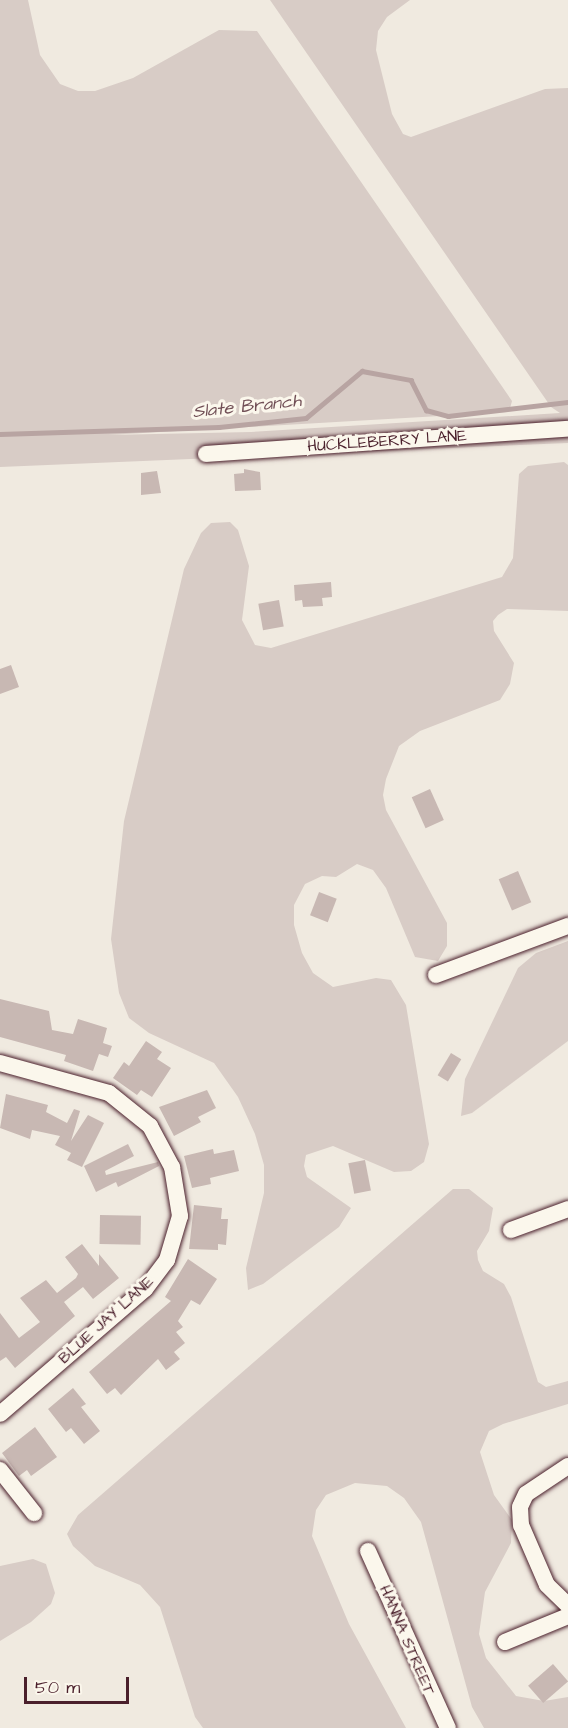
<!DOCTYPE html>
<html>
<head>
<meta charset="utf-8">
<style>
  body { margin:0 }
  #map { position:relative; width:568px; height:1728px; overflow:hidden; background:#f0eae0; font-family:"Architects Daughter",sans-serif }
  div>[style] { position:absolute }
  .green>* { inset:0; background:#d8ccc6 }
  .stream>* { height:4.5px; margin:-2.25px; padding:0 2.25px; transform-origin:2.25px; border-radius:2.25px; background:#b8a4a2 }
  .building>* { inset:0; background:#c8b8b3; transform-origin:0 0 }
  .roads { filter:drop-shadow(0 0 2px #4a1f2b) drop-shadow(0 0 2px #4a1f2b) }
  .street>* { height:16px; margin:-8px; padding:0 8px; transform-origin:8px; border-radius:8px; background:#fbf7ec }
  span { translate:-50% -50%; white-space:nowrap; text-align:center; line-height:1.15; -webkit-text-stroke:6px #fbf7ec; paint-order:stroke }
  .street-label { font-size:16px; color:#4a1f2b }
  .water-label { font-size:18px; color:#704e55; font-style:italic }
  .scale { position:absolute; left:24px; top:1677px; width:105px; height:27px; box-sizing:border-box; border:3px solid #4a1f2b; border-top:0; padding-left:8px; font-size:18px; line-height:21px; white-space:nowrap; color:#4a1f2b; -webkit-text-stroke:4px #fbf7ec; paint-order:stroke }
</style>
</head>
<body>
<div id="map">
  <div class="green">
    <div style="clip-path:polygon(0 0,28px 0,40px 55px,60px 84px,78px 91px,95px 91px,133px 78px,219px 30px,257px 31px,512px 401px,509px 412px,108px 435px,251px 432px,560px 413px,551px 407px,270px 0,410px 0,387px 17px,378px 31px,376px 50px,392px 114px,403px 134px,411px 137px,545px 89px,568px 88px,568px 443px,0 467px)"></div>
    <div style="clip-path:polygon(564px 462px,568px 465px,568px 611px,507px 609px,498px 615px,493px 621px,494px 631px,514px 663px,510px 684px,500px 700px,420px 731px,399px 746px,386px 779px,383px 795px,386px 810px,447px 923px,447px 946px,438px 961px,415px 957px,386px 888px,373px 870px,357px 864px,336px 877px,322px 876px,305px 884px,294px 905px,294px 925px,302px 953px,313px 973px,333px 987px,376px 978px,391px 980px,406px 1005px,429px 1144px,424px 1162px,411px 1171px,394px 1172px,333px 1146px,306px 1155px,304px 1166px,307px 1177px,351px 1208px,339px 1227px,263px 1284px,248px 1290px,246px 1268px,264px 1193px,264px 1165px,255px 1134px,238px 1097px,214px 1063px,149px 1033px,129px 1018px,119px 993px,111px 939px,124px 821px,184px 569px,201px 533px,211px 523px,230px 522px,238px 530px,249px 566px,242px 620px,255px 645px,271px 648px,502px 577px,513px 558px,519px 474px,528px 466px)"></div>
    <div style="clip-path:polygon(568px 941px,568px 1041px,472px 1113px,461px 1116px,465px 1079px,518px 968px,536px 953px)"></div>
    <div style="clip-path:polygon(453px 1189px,469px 1189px,493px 1208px,489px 1231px,477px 1251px,478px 1260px,483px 1271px,504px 1284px,511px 1297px,538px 1382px,546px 1387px,568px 1381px,568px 1404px,503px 1424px,489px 1431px,480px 1452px,494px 1495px,512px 1520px,511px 1543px,485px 1592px,479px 1634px,486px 1658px,516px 1696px,544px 1701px,568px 1697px,568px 1728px,484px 1728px,472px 1707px,421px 1522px,404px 1498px,387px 1486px,355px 1483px,326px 1495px,316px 1510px,312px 1536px,349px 1624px,406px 1728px,203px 1728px,195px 1717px,160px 1607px,140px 1585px,95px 1566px,73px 1546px,67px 1534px,78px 1515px)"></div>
    <div style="clip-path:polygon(33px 1559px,46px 1564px,55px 1593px,51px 1604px,31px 1622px,0 1641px,0 1566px)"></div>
  </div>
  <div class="stream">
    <div style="left:0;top:434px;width:219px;rotate:-1.8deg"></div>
    <div style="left:219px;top:427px;width:87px;rotate:-5.9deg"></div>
    <div style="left:306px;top:418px;width:73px;rotate:-40deg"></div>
    <div style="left:362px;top:371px;width:50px;rotate:10.4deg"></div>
    <div style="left:411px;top:380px;width:34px;rotate:63deg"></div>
    <div style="left:426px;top:410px;width:23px;rotate:15deg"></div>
    <div style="left:448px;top:416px;width:121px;rotate:-6.7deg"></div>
  </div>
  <div class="building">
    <div style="clip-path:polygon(244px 469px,260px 472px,261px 490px,235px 491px,234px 474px,244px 473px)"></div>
    <div style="clip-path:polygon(157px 471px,161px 493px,141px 495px,141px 473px)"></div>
    <div style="clip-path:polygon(331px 582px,332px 597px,322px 598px,323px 606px,303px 607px,302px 600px,295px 601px,294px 585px)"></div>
    <div style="left:279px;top:600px;width:27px;height:21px;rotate:80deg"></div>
    <div style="clip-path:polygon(11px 665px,19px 687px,0 694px,0 669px)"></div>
    <div style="left:430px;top:789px;width:34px;height:20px;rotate:66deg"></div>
    <div style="left:518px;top:871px;width:34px;height:21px;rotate:67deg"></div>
    <div style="left:319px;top:892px;width:19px;height:25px;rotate:21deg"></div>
    <div style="clip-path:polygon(0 999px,49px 1011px,52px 1030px,73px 1034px,78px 1019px,107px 1028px,103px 1043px,112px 1046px,108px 1057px,99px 1054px,93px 1071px,64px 1061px,66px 1055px,0 1037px)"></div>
    <div style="clip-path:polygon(146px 1041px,162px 1052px,157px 1059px,171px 1068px,152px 1097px,141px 1090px,137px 1095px,113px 1078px,124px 1062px,129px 1066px)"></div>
    <div style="left:451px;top:1053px;width:12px;height:26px;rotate:31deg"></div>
    <div style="clip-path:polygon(207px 1090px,216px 1108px,198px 1117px,201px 1122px,174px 1136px,159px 1107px)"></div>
    <div style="clip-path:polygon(6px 1094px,48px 1105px,46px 1112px,67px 1123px,74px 1109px,80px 1111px,71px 1141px,88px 1115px,104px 1123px,82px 1167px,67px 1160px,71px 1153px,55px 1145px,60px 1136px,32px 1130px,30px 1139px,0 1128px)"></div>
    <div style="clip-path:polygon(128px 1144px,134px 1156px,105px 1171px,106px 1175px,158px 1162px,159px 1166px,118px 1187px,116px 1182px,96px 1192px,84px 1166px)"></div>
    <div style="clip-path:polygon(213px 1149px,214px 1154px,234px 1150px,239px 1171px,210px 1178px,211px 1184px,192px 1188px,184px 1156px)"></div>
    <div style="left:365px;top:1160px;width:31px;height:17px;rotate:79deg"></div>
    <div style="clip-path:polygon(194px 1205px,222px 1208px,221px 1219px,228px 1219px,226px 1245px,218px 1244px,218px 1250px,189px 1249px)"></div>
    <div style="left:100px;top:1215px;width:41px;height:29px;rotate:1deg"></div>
    <div style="clip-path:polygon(82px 1244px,99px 1266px,99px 1254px,119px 1278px,93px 1299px,83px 1287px,64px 1302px,75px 1316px,15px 1368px,6px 1357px,0 1361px,0 1313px,19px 1338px,40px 1322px,20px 1298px,46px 1280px,57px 1293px,76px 1278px,78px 1274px,65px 1257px)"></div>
    <div style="clip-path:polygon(188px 1259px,217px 1279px,200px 1305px,191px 1300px,178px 1321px,183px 1327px,176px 1332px,185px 1343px,174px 1352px,180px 1359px,166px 1370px,158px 1359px,121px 1395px,115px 1388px,107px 1394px,89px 1372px,171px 1301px,165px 1297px)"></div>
    <div style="clip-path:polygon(73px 1388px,86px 1404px,81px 1407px,100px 1431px,84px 1444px,71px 1428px,66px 1432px,48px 1409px)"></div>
    <div style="clip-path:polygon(35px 1427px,57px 1457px,31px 1476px,27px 1470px,19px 1476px,2px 1453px)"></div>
    <div style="left:553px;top:1664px;width:23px;height:33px;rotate:49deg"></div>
  </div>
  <div class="roads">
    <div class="street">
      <div style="left:206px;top:454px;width:363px;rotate:-4deg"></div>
      <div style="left:436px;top:975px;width:141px;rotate:-20.4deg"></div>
      <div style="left:0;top:1063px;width:113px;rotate:15.4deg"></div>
      <div style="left:109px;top:1093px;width:53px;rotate:38.8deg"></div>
      <div style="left:150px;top:1126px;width:47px;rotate:61.8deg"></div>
      <div style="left:172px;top:1167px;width:50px;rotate:80.7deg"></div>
      <div style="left:180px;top:1216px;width:46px;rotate:106.5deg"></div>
      <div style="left:167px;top:1260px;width:36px;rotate:127deg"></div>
      <div style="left:145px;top:1289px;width:191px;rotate:139.2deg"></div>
      <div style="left:511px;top:1230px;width:61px;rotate:-20.2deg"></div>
      <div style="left:568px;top:1466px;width:50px;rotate:146.3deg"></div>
      <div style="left:526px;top:1494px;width:14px;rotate:115deg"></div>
      <div style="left:520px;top:1507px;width:18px;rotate:87deg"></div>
      <div style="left:521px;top:1525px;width:65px;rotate:66.6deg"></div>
      <div style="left:547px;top:1585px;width:29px;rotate:44deg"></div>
      <div style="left:0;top:1470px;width:55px;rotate:51.7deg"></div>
      <div style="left:368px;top:1551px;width:194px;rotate:65.7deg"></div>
      <div style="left:505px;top:1642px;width:68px;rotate:-22.4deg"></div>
    </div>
  </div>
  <div class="street-label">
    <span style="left:387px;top:441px;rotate:-4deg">HUCKLEBERRY LANE</span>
    <span style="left:106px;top:1320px;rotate:-42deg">BLUE JAY LANE</span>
    <span style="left:407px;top:1640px;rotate:67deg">HANNA STREET</span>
  </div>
  <div class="water-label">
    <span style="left:247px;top:407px;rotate:-6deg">Slate Branch</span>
  </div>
  <div class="scale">50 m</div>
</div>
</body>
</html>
